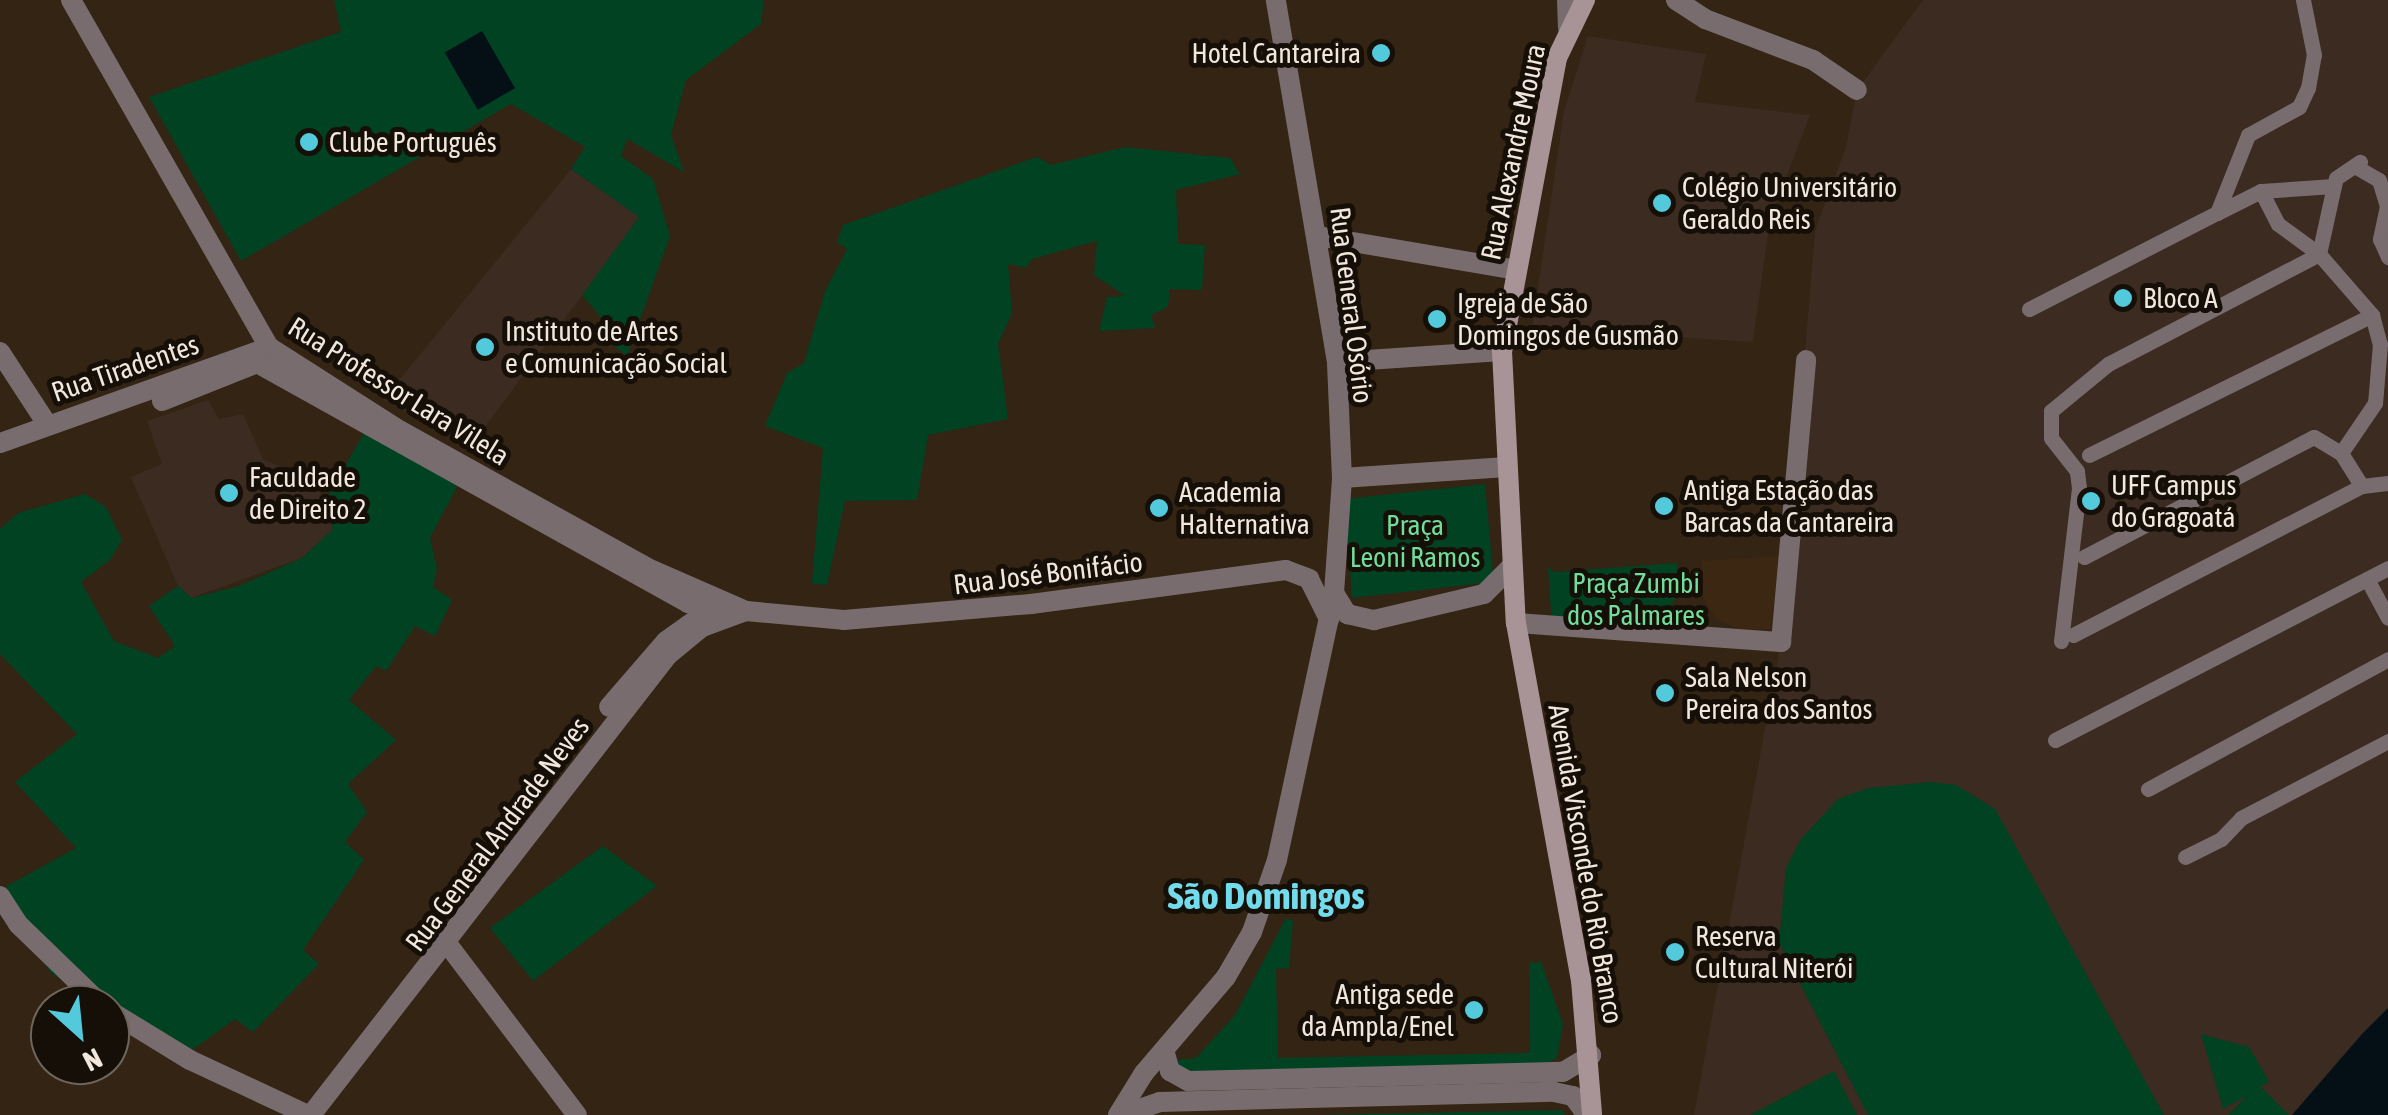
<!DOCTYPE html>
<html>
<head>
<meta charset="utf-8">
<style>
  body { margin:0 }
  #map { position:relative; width:2388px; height:1115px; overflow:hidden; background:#332414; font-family:"Asap Condensed",sans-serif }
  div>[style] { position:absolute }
  .built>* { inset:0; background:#3c2812 }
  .education>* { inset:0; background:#3b2b21 }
  .green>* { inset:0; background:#004222 }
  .water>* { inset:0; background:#051016; transform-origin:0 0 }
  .pedestrian>* { height:15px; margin:-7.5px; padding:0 7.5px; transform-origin:7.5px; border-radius:7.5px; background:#796c6e }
  .minor>* { height:20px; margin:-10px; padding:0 10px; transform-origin:10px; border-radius:10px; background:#796c6e }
  .tertiary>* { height:20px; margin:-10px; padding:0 10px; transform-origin:10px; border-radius:10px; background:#796c6e }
  .secondary>* { height:20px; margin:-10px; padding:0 10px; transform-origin:10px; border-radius:10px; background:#a89496 }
  .dots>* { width:28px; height:28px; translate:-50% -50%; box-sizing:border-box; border:5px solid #160f08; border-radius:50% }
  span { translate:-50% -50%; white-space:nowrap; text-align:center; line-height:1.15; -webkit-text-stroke:10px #160f08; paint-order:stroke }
  .poi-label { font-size:28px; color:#f2e7dd }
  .right { translate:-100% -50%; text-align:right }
  .left { translate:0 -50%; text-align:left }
  .street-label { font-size:28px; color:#f2e7dd }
  .park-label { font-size:28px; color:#71dd9a }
  .district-label { font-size:38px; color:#72dbec; font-weight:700 }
  .north { position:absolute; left:30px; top:985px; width:100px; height:100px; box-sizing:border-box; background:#160f08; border:2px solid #6e655d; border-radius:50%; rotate:153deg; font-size:28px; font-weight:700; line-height:40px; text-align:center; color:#f2e7dd }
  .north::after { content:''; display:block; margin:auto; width:35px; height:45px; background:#53cadc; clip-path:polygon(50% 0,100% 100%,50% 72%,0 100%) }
</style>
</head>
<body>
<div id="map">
  <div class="built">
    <div style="clip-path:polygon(1780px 556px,1770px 629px,1739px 629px,1716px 619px,1701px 593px,1702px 561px)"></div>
  </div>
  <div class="education">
    <div style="clip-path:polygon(1923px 0,2388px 0,2388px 1008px,2292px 1115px,1694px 1115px,1781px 642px,1815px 231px,1846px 147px,1857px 90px)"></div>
    <div style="clip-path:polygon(1588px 36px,1706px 54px,1695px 102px,1810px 115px,1770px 220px,1753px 342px,1532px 328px,1564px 111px)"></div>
    <div style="clip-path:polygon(571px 169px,640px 217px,471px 446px,383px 400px)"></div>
    <div style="clip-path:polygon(208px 400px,219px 419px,243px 414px,263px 459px,316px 483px,334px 528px,302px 558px,191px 598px,178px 586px,131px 477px,162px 464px,147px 421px)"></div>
  </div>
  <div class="green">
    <div style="clip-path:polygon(334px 0,764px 0,761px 24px,686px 80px,671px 135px,684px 172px,627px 139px,621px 156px,653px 179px,670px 236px,627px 356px,609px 342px,604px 321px,582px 295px,639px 217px,571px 169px,585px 147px,511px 104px,241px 261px,149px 97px,341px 32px)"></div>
    <div style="clip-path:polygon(1125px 147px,1230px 158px,1240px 174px,1176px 190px,1178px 244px,1205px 245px,1202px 290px,1170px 289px,1168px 307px,1151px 315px,1155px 328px,1099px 331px,1107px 297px,1125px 296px,1094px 275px,1097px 241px,1032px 259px,1026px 268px,1008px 264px,1012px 313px,998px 344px,1008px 419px,928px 435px,917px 500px,845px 501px,827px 585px,812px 584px,823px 448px,765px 426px,787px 373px,804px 363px,825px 291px,847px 249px,837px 242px,843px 225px,1037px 157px,1051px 165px)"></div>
    <div style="clip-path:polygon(365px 431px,459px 483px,430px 538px,437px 569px,433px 587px,452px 600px,435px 636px,415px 626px,386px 671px,376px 666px,349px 700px,396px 740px,348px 784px,367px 812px,345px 842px,364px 860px,303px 950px,319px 964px,253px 1032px,235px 1019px,192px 1050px,95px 1005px,49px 971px,5px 887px,76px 848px,15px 782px,77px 734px,0 654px,0 529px,18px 513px,85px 494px,106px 507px,122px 540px,110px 560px,81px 582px,114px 641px,158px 658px,175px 646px,149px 606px,178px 586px,192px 598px,239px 586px,302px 558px,333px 529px,324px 503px)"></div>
    <div style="clip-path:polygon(1485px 484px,1493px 573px,1484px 583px,1352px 598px,1345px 499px)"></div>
    <div style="clip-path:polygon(1677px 563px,1677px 597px,1657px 625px,1552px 626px,1548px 567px,1554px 572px)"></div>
    <div style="clip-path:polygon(1930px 782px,1956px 785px,1995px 809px,2164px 1115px,1868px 1115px,1779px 943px,1786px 868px,1801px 839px,1838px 799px,1868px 788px)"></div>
    <div style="clip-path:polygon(603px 846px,657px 886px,533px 981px,490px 928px)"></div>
    <div style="clip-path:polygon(1286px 918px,1293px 921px,1289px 968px,1276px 969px,1278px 1058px,1530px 1053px,1529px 963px,1541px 962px,1563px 1024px,1557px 1058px,1547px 1064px,1185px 1076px,1174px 1067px,1178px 1060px,1196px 1058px,1235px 1015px)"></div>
    <div style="clip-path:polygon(2201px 1034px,2249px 1047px,2269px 1081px,2261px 1087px,2289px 1115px,2228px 1115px,2247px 1096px,2223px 1109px)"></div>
    <div style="clip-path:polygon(1834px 1071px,1857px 1115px,1750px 1115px)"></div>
    <div style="clip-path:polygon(1562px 1110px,1565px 1115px,1319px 1115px)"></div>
  </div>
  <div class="water">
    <div style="left:482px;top:31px;width:66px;height:43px;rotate:60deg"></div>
    <div style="clip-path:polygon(2388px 1008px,2388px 1115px,2292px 1115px,2362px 1034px)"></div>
  </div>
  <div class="pedestrian">
    <div style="left:2358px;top:168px;width:24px;rotate:30deg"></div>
    <div style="left:2379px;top:180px;width:27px;rotate:73deg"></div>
    <div style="left:2387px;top:206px;width:34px;rotate:102deg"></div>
    <div style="left:2380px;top:239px;width:20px;rotate:66deg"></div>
    <div style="left:2261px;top:191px;width:73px;rotate:-3.9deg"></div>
    <div style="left:2334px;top:186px;width:8px;rotate:-76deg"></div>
    <div style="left:2336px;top:178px;width:29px;rotate:-34deg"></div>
    <div style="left:2217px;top:213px;width:49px;rotate:-26.6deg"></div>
    <div style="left:2261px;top:191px;width:37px;rotate:63deg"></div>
    <div style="left:2278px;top:224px;width:51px;rotate:36.2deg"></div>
    <div style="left:2319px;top:254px;width:81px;rotate:49deg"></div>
    <div style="left:2372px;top:315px;width:30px;rotate:75deg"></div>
    <div style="left:2380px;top:344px;width:59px;rotate:94.8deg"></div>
    <div style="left:2375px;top:403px;width:60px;rotate:124.2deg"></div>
    <div style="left:2341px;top:453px;width:39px;rotate:58deg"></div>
    <div style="left:2362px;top:486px;width:26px;rotate:-7deg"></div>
    <div style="left:2029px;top:309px;width:211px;rotate:-27.1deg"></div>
    <div style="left:2217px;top:213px;width:84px;rotate:-68.3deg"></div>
    <div style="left:2248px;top:135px;width:58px;rotate:-28.8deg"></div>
    <div style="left:2299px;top:107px;width:21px;rotate:-65deg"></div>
    <div style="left:2308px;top:88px;width:34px;rotate:-80deg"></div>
    <div style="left:2314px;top:55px;width:56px;rotate:-101.3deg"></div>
    <div style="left:2089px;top:455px;width:316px;rotate:-26.3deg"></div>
    <div style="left:2084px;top:557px;width:259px;rotate:-27.6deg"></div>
    <div style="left:2314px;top:437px;width:31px;rotate:31deg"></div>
    <div style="left:2367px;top:579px;width:44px;rotate:61.7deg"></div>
    <div style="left:2073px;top:635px;width:325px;rotate:-27.3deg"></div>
    <div style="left:2061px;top:641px;width:154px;rotate:-83.3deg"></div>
    <div style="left:2079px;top:488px;width:17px;rotate:-97deg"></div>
    <div style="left:2077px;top:471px;width:42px;rotate:-128.2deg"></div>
    <div style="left:2051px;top:438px;width:27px;rotate:-90deg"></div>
    <div style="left:2051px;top:411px;width:74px;rotate:-39.5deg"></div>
    <div style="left:2108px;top:364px;width:238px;rotate:-27.5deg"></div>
    <div style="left:2319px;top:254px;width:70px;rotate:-77.6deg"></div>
    <div style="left:2055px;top:740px;width:375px;rotate:-27.3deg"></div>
    <div style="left:2148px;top:789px;width:273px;rotate:-28.4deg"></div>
    <div style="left:2185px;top:857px;width:40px;rotate:-26.6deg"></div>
    <div style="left:2221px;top:839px;width:29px;rotate:-46deg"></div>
    <div style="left:2241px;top:818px;width:166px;rotate:-27.6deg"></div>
  </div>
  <div class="minor">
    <div style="left:1676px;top:0;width:35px;rotate:33deg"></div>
    <div style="left:1705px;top:19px;width:116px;rotate:20.8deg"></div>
    <div style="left:1813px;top:60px;width:53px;rotate:34.3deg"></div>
    <div style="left:1318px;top:236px;width:201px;rotate:9.7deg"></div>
    <div style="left:0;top:352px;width:86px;rotate:56.9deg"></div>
    <div style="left:1337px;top:362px;width:165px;rotate:-3.8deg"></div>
    <div style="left:162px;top:401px;width:102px;rotate:-21.8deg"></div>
    <div style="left:257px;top:363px;width:493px;rotate:29.1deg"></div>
    <div style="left:688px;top:603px;width:24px;rotate:15deg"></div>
    <div style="left:711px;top:609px;width:55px;rotate:144.6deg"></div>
    <div style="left:666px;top:641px;width:87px;rotate:130.8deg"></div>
    <div style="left:1342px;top:478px;width:165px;rotate:-3.8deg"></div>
    <div style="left:1334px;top:593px;width:25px;rotate:58deg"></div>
    <div style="left:1347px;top:614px;width:28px;rotate:13deg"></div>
    <div style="left:1374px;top:620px;width:113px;rotate:-13.3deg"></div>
    <div style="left:1484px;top:594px;width:38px;rotate:-45deg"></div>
    <div style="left:1516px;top:623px;width:266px;rotate:4.1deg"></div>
    <div style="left:1781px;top:642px;width:283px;rotate:-84.9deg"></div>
    <div style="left:449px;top:946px;width:212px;rotate:52.9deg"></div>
  </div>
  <div class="tertiary">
    <div style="left:71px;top:0;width:400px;rotate:60.3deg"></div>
    <div style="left:269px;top:347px;width:156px;rotate:32.5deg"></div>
    <div style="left:401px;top:431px;width:287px;rotate:29deg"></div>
    <div style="left:652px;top:570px;width:103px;rotate:23.6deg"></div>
    <div style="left:746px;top:611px;width:98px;rotate:5.2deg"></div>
    <div style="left:844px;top:620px;width:188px;rotate:-4.9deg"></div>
    <div style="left:1031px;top:604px;width:257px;rotate:-7.6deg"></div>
    <div style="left:1286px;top:570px;width:25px;rotate:21deg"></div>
    <div style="left:1309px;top:579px;width:45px;rotate:63.4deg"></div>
    <div style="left:1567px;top:0;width:28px;rotate:88deg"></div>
    <div style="left:0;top:443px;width:286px;rotate:-19.6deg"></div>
    <div style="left:0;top:896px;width:33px;rotate:57deg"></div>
    <div style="left:18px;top:924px;width:117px;rotate:44deg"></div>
    <div style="left:110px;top:1011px;width:94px;rotate:31.5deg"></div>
    <div style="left:190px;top:1060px;width:130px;rotate:25deg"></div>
    <div style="left:1164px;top:1050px;width:22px;rotate:74deg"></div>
    <div style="left:1170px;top:1071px;width:21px;rotate:29deg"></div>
    <div style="left:1188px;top:1081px;width:375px;rotate:-1.4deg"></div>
    <div style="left:1563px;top:1072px;width:33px;rotate:-31deg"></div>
    <div style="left:311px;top:1115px;width:582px;rotate:-52.19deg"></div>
    <div style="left:668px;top:655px;width:44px;rotate:-39.5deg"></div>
    <div style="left:702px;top:627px;width:47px;rotate:-20deg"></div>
    <div style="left:1118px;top:1115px;width:49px;rotate:-58.2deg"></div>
    <div style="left:1144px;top:1073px;width:126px;rotate:-49.5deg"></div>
    <div style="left:1226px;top:977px;width:52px;rotate:-60deg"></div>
    <div style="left:1252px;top:932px;width:76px;rotate:-70.9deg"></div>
    <div style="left:1277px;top:860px;width:273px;rotate:-77.9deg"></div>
    <div style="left:1334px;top:593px;width:115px;rotate:-86deg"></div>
    <div style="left:1342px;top:478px;width:116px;rotate:-92.5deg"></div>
    <div style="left:1337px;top:362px;width:367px;rotate:-99.6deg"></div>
    <div style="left:1122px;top:1115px;width:40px;rotate:-18.9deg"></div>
    <div style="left:1160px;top:1102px;width:394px;rotate:-1.5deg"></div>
    <div style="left:1554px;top:1092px;width:19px;rotate:12deg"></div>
    <div style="left:1573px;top:1096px;width:24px;rotate:54deg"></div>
  </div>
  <div class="secondary">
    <div style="left:1585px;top:0;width:64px;rotate:115.8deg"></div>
    <div style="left:1557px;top:58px;width:298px;rotate:100.6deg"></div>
    <div style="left:1502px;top:351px;width:272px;rotate:87.1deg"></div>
    <div style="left:1516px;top:623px;width:363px;rotate:79.7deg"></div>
    <div style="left:1581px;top:980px;width:135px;rotate:85.3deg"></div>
  </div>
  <div class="dots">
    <div style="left:1381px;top:53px;background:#53cadc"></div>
    <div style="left:309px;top:142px;background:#53cadc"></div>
    <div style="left:1662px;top:203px;background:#53cadc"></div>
    <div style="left:2123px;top:298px;background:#53cadc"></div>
    <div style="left:1437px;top:319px;background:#53cadc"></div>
    <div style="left:485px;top:347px;background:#53cadc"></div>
    <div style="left:229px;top:493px;background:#53cadc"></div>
    <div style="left:2091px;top:501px;background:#53cadc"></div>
    <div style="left:1664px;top:506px;background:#53cadc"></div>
    <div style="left:1159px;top:508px;background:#53cadc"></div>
    <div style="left:1665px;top:693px;background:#53cadc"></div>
    <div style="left:1675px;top:952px;background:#53cadc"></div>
    <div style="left:1474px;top:1010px;background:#53cadc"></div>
  </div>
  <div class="poi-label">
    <span class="right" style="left:1361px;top:53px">Hotel Cantareira</span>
    <span class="left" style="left:329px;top:142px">Clube Português</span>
    <span class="left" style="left:1682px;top:203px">Colégio Universitário<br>Geraldo Reis</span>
    <span class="left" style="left:2143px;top:298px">Bloco A</span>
    <span class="left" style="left:1457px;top:319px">Igreja de São<br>Domingos de Gusmão</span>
    <span class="left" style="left:505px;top:347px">Instituto de Artes<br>e Comunicação Social</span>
    <span class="left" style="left:249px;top:493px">Faculdade<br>de Direito 2</span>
    <span class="left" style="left:2111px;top:501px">UFF Campus<br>do Gragoatá</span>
    <span class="left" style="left:1684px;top:506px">Antiga Estação das<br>Barcas da Cantareira</span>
    <span class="left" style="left:1179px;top:508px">Academia<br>Halternativa</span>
    <span class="left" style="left:1685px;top:693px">Sala Nelson<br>Pereira dos Santos</span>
    <span class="left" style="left:1695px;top:952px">Reserva<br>Cultural Niterói</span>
    <span class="right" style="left:1454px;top:1010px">Antiga sede<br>da Ampla/Enel</span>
  </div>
  <div class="street-label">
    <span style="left:1513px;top:152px;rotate:-78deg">Rua Alexandre Moura</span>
    <span style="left:1352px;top:305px;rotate:83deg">Rua General Osório</span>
    <span style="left:125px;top:368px;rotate:-19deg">Rua Tiradentes</span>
    <span style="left:399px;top:391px;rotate:32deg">Rua Professor Lara Vilela</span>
    <span style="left:1048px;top:573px;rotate:-7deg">Rua José Bonifácio</span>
    <span style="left:497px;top:834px;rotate:-53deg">Rua General Andrade Neves</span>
    <span style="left:1586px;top:864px;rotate:80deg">Avenida Visconde do Rio Branco</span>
  </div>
  <div class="park-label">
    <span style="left:1415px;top:541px">Praça<br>Leoni Ramos</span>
    <span style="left:1636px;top:599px">Praça Zumbi<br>dos Palmares</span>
  </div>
  <div class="district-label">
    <span style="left:1266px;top:896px">São Domingos</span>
  </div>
  <div class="north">N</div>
</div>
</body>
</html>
